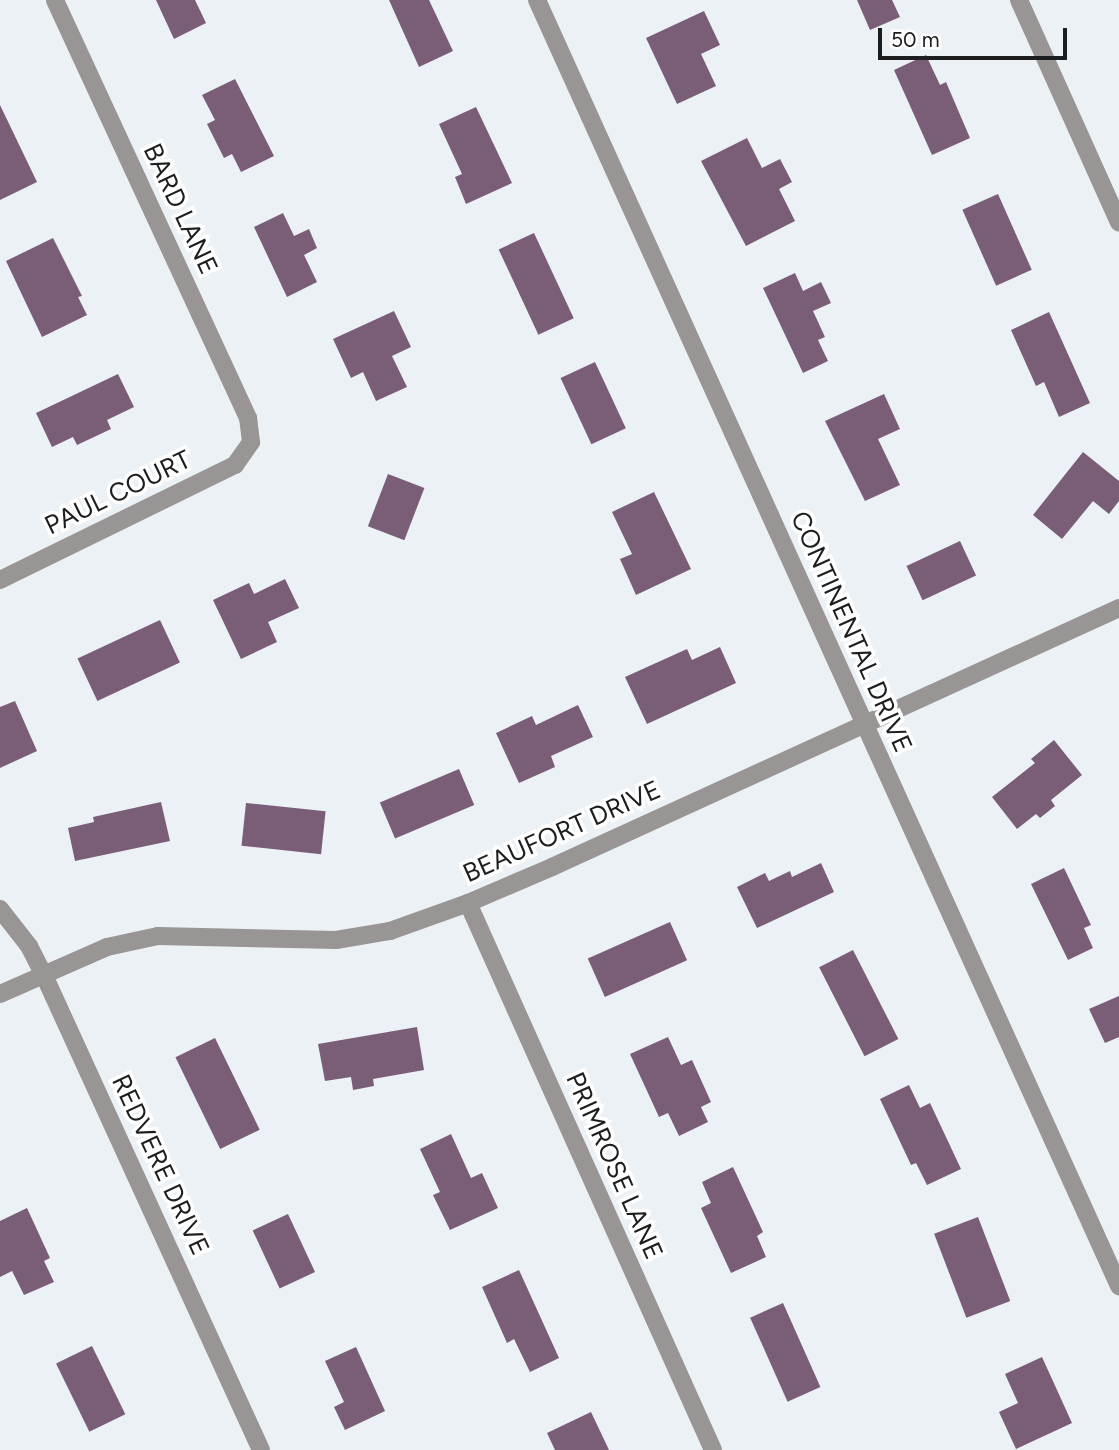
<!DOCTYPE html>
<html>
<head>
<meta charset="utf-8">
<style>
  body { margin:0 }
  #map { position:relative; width:1119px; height:1450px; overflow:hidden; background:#ebf1f5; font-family:Figtree,sans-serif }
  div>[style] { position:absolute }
  .building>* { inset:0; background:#7a5d77; transform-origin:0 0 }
  .minor>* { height:18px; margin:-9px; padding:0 9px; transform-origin:9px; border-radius:9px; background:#989594 }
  span { translate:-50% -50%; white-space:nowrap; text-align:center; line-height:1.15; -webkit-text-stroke:7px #fff; paint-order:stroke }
  .street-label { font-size:26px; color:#1b1d1e }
  .scale { position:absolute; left:878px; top:28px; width:189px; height:32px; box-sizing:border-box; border:4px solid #1b1d1e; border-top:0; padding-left:9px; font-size:21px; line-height:24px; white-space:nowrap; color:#1b1d1e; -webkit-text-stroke:5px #fff; paint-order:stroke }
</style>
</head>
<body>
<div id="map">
  <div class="building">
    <div style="clip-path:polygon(156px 0,195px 0,206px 23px,174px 39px)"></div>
    <div style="clip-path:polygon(389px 0,429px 0,453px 51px,419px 67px)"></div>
    <div style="clip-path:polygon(857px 0,892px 0,900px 17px,870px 30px)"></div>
    <div style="clip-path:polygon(704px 11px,720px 45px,701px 54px,716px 86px,677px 104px,646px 38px)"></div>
    <div style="clip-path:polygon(926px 55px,940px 85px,946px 82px,970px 138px,932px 155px,894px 70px)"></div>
    <div style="clip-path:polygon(235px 79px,274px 156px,241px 172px,232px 154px,224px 158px,207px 124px,215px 120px,202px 95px)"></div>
    <div style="clip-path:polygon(0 105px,37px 182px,0 200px)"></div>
    <div style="clip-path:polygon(476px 107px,512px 183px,466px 204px,455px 177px,462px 174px,439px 124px)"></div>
    <div style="clip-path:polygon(747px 138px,762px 168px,780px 159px,792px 182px,779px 189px,795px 221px,746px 246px,701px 161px)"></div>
    <div style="left:998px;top:194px;width:83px;height:39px;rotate:66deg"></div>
    <div style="clip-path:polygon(283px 213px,294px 236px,309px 229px,317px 248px,304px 255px,317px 282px,287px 297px,254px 227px)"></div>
    <div style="left:534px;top:233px;width:94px;height:39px;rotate:65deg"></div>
    <div style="clip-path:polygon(53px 238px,82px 296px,78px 297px,87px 315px,42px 337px,6px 261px)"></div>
    <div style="clip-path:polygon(795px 273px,803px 291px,821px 282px,831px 303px,813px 311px,825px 337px,818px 340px,828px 361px,803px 373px,763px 288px)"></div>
    <div style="clip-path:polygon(394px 311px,411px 347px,392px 356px,407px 387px,376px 401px,363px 372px,351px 378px,333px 339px)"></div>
    <div style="clip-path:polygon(1049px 312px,1090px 403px,1059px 417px,1044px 382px,1036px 386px,1011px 330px)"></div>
    <div style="left:595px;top:362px;width:73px;height:38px;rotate:65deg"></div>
    <div style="clip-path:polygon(118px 374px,134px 407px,107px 420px,111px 429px,77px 445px,73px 437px,52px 447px,36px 413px)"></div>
    <div style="clip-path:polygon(884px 394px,900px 429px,878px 439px,900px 485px,865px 501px,825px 421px)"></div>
    <div style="clip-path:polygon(1083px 452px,1119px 481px,1119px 501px,1109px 514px,1093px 501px,1062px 539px,1033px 515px)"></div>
    <div style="left:388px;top:474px;width:39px;height:56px;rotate:21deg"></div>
    <div style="clip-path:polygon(654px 492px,691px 569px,636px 595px,620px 559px,632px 554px,612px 512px)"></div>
    <div style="left:960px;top:541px;width:38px;height:59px;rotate:65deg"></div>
    <div style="clip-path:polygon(285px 579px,299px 608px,268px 622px,277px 642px,241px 659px,213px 600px,249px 583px,254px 594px)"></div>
    <div style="left:160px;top:620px;width:47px;height:91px;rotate:65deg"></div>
    <div style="clip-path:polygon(720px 647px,736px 683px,647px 724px,625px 677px,687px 649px,692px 660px)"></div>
    <div style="clip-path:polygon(15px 701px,37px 751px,0 768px,0 707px)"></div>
    <div style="clip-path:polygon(578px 705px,593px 737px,551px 756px,555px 767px,519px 783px,496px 733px,532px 716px,536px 725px)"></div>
    <div style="clip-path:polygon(1054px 740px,1082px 775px,1051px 800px,1055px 806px,1040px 818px,1036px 814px,1017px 829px,992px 797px,1035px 763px,1031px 759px)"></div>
    <div style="left:459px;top:769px;width:39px;height:86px;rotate:67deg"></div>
    <div style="clip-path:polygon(161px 802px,170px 841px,75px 861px,68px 828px,94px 822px,93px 817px)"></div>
    <div style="left:246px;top:803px;width:80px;height:43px;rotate:6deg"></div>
    <div style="clip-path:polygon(821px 863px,834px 892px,757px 928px,737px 887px,765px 873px,769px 881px,790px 871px,792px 877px)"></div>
    <div style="clip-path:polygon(1064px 868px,1091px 925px,1084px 928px,1093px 948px,1068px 960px,1031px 884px)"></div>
    <div style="left:670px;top:922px;width:42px;height:90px;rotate:66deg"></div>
    <div style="left:853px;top:950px;width:100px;height:38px;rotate:63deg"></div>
    <div style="clip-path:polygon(1119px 996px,1119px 1037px,1105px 1043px,1089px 1009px)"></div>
    <div style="clip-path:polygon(417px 1027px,424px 1070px,373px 1079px,374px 1086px,353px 1090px,351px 1077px,325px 1081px,318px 1044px)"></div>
    <div style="clip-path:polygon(668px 1037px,681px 1065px,692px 1060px,711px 1102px,701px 1107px,708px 1122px,679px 1136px,668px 1113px,659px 1117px,630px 1054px)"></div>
    <div style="left:215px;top:1038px;width:102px;height:44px;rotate:64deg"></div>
    <div style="clip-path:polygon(909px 1085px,920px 1108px,930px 1103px,961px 1169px,927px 1185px,916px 1163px,911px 1165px,880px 1099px)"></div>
    <div style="clip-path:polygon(451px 1134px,471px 1178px,482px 1173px,498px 1208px,450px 1230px,433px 1195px,440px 1192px,420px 1149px)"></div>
    <div style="clip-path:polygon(733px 1167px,763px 1232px,757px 1236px,766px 1257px,731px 1273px,701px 1208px,711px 1203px,702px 1182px)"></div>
    <div style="clip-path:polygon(27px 1208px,50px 1258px,44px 1261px,54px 1282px,24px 1295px,12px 1271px,0 1277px,0 1221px)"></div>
    <div style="left:288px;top:1214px;width:64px;height:39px;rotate:65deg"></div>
    <div style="left:978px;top:1217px;width:90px;height:47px;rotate:69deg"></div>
    <div style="clip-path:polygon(519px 1270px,559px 1358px,530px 1372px,514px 1339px,507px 1343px,482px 1287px)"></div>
    <div style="left:783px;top:1303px;width:92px;height:36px;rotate:66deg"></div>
    <div style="left:92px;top:1346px;width:76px;height:40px;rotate:64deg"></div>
    <div style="clip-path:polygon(356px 1347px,385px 1411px,345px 1430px,334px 1407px,344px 1402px,325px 1361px)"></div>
    <div style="clip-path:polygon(1042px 1357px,1072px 1423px,1016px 1449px,999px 1412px,1018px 1403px,1005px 1374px)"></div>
    <div style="clip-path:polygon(591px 1412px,609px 1450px,555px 1450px,547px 1433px)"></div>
  </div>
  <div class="minor">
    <div style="left:537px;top:0;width:1412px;rotate:65.65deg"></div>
    <div style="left:1019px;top:0;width:244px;rotate:65.8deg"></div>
    <div style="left:0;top:580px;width:262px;rotate:-26.1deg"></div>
    <div style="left:235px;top:465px;width:28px;rotate:-55deg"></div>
    <div style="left:251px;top:442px;width:24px;rotate:-97deg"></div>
    <div style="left:248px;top:418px;width:460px;rotate:-114.8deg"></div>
    <div style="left:468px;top:903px;width:599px;rotate:65.87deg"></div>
    <div style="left:0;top:909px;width:47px;rotate:51.9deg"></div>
    <div style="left:29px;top:946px;width:30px;rotate:63deg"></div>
    <div style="left:43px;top:973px;width:524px;rotate:65.44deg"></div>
    <div style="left:0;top:994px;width:117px;rotate:-23.7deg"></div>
    <div style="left:107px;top:947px;width:52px;rotate:-12.2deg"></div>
    <div style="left:158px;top:936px;width:178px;rotate:1.3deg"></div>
    <div style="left:336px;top:940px;width:55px;rotate:-9.5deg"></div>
    <div style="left:390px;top:931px;width:83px;rotate:-19.7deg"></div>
    <div style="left:468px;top:903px;width:91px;rotate:-23.2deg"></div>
    <div style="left:552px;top:867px;width:623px;rotate:-24.55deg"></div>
  </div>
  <div class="street-label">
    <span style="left:180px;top:209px;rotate:65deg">BARD LANE</span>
    <span style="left:118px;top:493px;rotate:-26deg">PAUL COURT</span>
    <span style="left:851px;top:632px;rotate:66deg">CONTINENTAL DRIVE</span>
    <span style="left:562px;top:832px;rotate:-24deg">BEAUFORT DRIVE</span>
    <span style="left:160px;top:1165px;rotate:65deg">REDVERE DRIVE</span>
    <span style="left:614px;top:1166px;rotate:66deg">PRIMROSE LANE</span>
  </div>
  <div class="scale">50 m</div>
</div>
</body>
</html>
